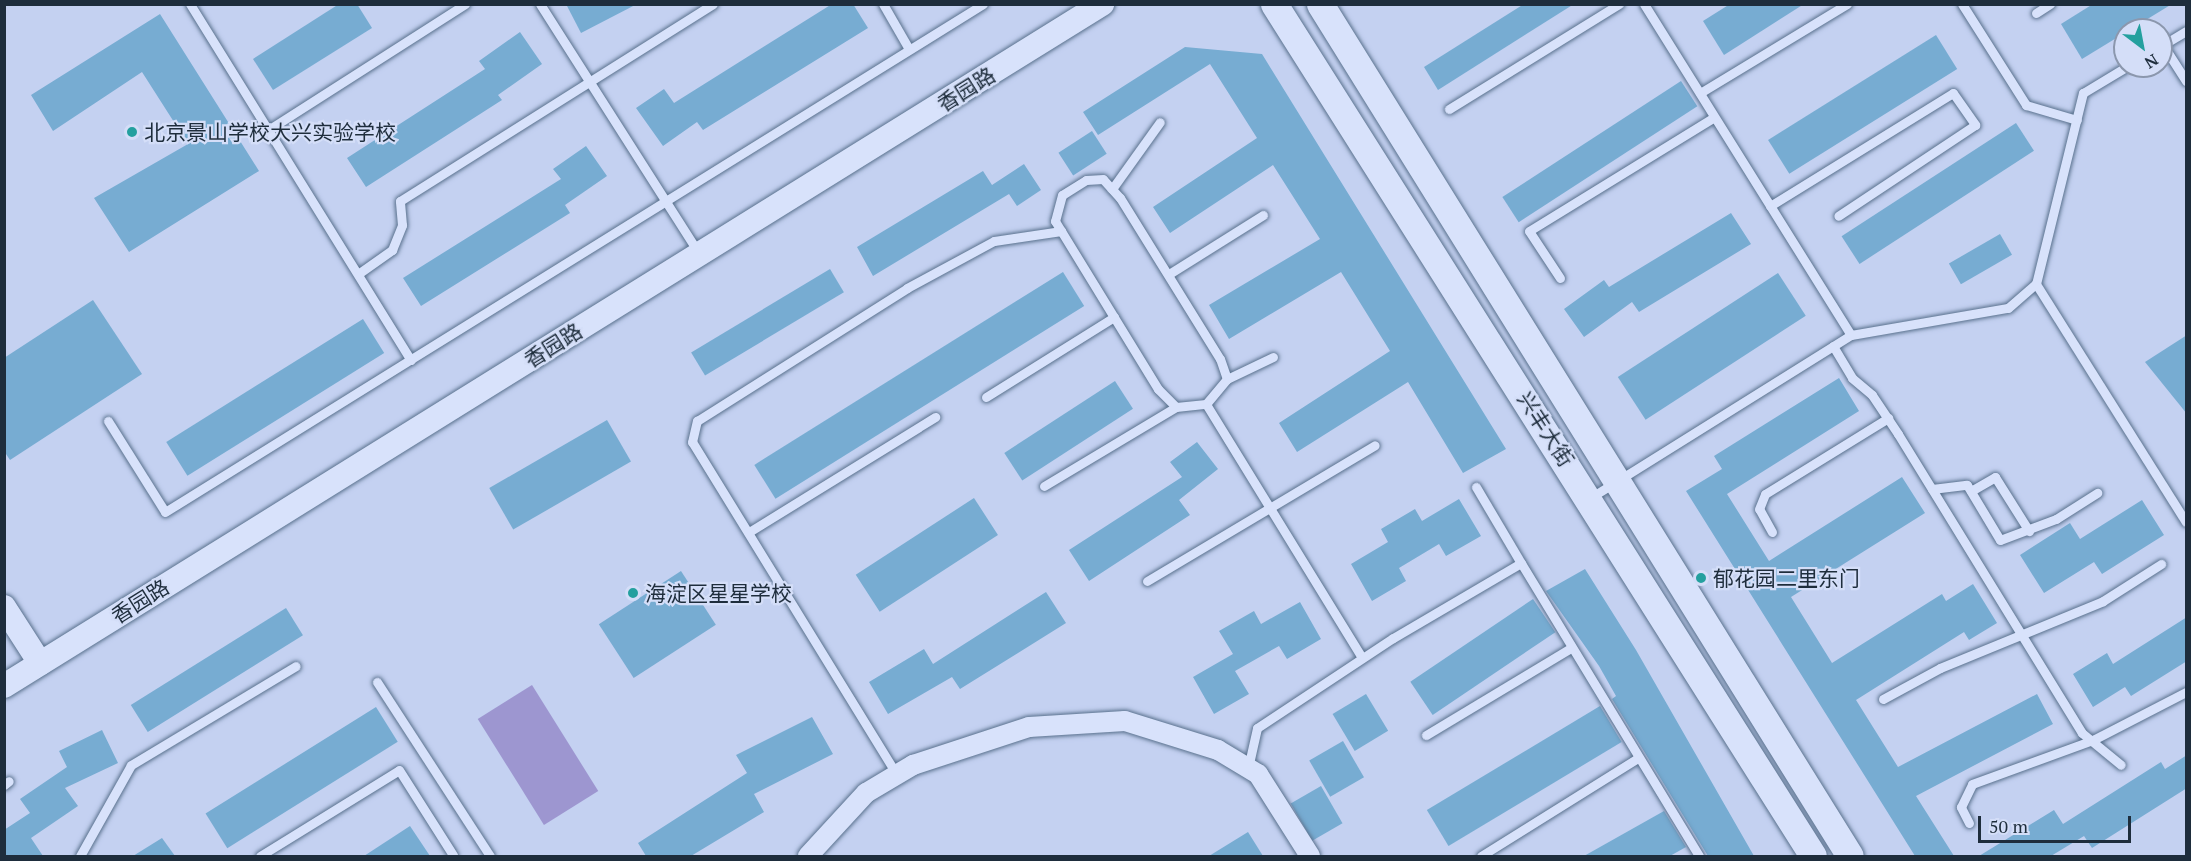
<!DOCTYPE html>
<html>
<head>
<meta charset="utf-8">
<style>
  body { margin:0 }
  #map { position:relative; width:2191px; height:861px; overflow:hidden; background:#c4d1f1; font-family:"PT Serif","Noto Sans SC",serif }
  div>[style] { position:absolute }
  .green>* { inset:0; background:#9d96d0; transform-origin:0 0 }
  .building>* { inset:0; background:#77acd2; transform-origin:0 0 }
  .roads { filter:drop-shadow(0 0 2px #59718d) drop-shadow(0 0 2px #59718d) }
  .service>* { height:9px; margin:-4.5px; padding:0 4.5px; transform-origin:4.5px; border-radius:4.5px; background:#d8e2fb }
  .minor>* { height:20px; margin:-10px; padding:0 10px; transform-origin:10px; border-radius:10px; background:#d8e2fb }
  .tertiary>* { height:24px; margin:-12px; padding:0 12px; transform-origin:12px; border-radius:12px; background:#d8e2fb }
  .secondary>* { height:27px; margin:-13.5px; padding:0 13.5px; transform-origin:13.5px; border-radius:13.5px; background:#d8e2fb }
  .dots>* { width:16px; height:16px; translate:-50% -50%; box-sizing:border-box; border:3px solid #d4def8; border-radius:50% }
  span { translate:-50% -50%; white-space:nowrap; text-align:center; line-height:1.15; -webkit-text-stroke:4.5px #d4def8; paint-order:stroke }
  .street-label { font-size:21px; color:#1e2d3c }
  .poi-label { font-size:21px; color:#1e2d3c }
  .left { translate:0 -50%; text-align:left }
  .frame { position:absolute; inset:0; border:6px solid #1e2d3c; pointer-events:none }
  .north { position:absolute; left:2113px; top:18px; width:60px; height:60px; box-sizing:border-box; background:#d4def8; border:2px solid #8b97ad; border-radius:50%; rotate:148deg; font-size:16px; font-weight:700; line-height:24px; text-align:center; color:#1e2d3c }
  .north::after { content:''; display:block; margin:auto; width:21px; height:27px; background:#24a09f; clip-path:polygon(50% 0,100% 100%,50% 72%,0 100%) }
  .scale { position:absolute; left:1978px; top:816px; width:153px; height:27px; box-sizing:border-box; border:3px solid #1e2d3c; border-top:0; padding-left:8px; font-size:18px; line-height:21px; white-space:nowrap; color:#1e2d3c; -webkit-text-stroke:4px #d4def8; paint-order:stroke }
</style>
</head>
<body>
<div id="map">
  <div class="green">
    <div style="left:532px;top:685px;width:125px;height:64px;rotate:58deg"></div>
  </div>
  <div class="building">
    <div style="clip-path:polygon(339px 4px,357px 4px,372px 28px,273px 90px,253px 59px)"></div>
    <div style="clip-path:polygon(566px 4px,637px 4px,581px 33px)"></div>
    <div style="clip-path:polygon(832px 4px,853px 4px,868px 28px,703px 130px,697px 122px,663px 146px,636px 108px,664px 89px,674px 103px)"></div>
    <div style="clip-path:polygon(1524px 4px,1574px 4px,1438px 90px,1424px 67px)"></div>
    <div style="clip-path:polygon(1730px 4px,1804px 4px,1724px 55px,1703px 21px)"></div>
    <div style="clip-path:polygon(2093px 4px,2172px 4px,2082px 59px,2061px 24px)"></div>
    <div style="clip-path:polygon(160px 14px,259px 171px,129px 252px,94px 198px,188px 144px,142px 72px,53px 131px,31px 95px)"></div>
    <div style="clip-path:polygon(520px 32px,542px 64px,498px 95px,502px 100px,366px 187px,347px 158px,485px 69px,479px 61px)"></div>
    <div style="left:1936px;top:35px;width:40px;height:198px;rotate:58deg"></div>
    <div style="clip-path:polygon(1185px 47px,1262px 54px,1506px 449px,1463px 473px,1408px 382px,1297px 452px,1279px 423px,1390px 351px,1341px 272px,1229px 339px,1209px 305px,1320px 239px,1273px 165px,1170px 233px,1153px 207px,1257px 138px,1210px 64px,1098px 135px,1083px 112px)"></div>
    <div style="left:1681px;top:81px;width:30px;height:213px;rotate:57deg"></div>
    <div style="left:2016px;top:123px;width:33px;height:208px;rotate:57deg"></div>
    <div style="left:1092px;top:131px;width:27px;height:40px;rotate:57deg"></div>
    <div style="clip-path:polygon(586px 146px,607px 176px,565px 205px,570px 213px,421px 306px,403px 278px,561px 179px,553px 169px)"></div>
    <div style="clip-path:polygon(1024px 164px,1041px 190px,1017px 206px,1009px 194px,873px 276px,857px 247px,983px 171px,992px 185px)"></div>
    <div style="clip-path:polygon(1731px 213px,1751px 244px,1639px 312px,1632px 302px,1584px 337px,1564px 309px,1604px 280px,1609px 287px)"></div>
    <div style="left:2000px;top:234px;width:24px;height:59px;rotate:60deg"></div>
    <div style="left:830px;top:269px;width:27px;height:162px;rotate:59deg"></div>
    <div style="left:1063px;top:272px;width:40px;height:364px;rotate:58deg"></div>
    <div style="left:1778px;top:273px;width:51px;height:191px;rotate:57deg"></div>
    <div style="clip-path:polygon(93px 300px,142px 374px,10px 460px,4px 451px,4px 358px)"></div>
    <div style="left:363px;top:319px;width:40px;height:232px;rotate:58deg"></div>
    <div style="clip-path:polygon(2187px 335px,2187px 414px,2145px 362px)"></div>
    <div style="clip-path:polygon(1839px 378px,1859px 411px,1727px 494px,1769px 561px,1902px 477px,1925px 513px,1791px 597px,1832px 663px,1942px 594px,1946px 601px,1973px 584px,1997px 623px,1969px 640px,1964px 632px,1856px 700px,1898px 767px,2037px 694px,2053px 724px,1916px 796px,1954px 856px,1915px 856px,1686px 491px,1722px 469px,1714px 456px)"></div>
    <div style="left:1115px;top:381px;width:33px;height:132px;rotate:57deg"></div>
    <div style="left:607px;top:420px;width:48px;height:136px;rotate:60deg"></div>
    <div style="clip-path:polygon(1197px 442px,1218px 469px,1179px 500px,1190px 515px,1089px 581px,1069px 550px,1182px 477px,1170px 462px)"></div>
    <div style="left:974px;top:498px;width:44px;height:141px;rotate:57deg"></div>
    <div style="clip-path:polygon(1459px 499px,1481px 536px,1446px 556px,1439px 544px,1399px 568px,1406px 581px,1372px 601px,1351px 564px,1388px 542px,1381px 529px,1415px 509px,1422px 521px)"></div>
    <div style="clip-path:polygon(2142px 500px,2164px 535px,2102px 574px,2094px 562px,2044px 593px,2020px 555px,2070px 523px,2080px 539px)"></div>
    <div style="clip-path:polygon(1585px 569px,1636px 650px,1754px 856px,1708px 856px,1612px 699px,1616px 696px,1599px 666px,1546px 591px)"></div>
    <div style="left:681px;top:571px;width:64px;height:98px;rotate:57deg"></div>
    <div style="clip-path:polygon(1046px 592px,1066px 623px,960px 689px,952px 677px,888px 714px,869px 682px,924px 649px,933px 664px)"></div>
    <div style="left:1533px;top:599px;width:40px;height:148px;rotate:56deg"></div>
    <div style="clip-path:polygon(1300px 602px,1321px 639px,1287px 659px,1279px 646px,1235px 671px,1249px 694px,1214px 714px,1193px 677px,1233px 654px,1219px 631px,1254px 611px,1261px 624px)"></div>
    <div style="left:286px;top:608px;width:32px;height:183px;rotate:58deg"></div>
    <div style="clip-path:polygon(2187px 617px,2187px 661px,2131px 696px,2125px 687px,2093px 707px,2073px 674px,2107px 653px,2113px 664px)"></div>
    <div style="left:1366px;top:694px;width:43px;height:39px;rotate:59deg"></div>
    <div style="left:1600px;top:706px;width:42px;height:202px;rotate:59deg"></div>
    <div style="left:376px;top:707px;width:41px;height:201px;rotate:58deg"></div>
    <div style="clip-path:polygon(812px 717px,833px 754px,754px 794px,764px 812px,691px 856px,646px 856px,638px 843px,747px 773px,736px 755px)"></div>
    <div style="clip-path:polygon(102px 730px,118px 763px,65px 788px,78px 806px,31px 838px,43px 856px,4px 856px,4px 830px,30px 813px,20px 799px,67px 767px,59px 751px)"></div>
    <div style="left:1343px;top:741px;width:42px;height:39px;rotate:60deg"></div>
    <div style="clip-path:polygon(2187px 755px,2187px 788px,2092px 848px,2084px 836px,2051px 856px,1979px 856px,2054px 810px,2063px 824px,2161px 762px,2165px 769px)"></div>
    <div style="left:1321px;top:786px;width:43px;height:35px;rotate:60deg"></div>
    <div style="clip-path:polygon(1664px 811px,1686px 847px,1670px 856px,1584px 856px)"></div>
    <div style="clip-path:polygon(410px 826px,430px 856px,364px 856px)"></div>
    <div style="clip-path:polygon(1248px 832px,1263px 856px,1209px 856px)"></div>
    <div style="clip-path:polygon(162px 838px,175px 856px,133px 856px)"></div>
  </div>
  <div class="roads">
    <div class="service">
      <div style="left:190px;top:4px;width:419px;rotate:58.2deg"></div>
      <div style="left:540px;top:4px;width:294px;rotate:57.5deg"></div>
      <div style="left:883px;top:4px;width:52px;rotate:60deg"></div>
      <div style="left:1644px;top:4px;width:390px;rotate:58deg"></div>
      <div style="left:1962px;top:4px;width:120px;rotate:57.6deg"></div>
      <div style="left:2026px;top:105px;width:53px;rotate:16.4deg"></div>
      <div style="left:2036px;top:13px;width:17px;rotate:-33deg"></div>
      <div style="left:2163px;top:45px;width:43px;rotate:57.4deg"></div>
      <div style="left:2161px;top:46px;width:29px;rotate:-31deg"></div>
      <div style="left:1700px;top:93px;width:172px;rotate:-31.2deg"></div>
      <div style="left:1449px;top:109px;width:200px;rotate:-31.7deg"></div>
      <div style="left:268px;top:130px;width:234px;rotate:-32.6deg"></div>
      <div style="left:1112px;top:189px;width:82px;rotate:-54.4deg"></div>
      <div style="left:1770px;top:206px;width:215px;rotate:-31.7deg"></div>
      <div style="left:1953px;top:93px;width:39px;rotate:55deg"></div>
      <div style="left:1975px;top:125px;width:164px;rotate:146.4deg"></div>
      <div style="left:358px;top:274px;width:42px;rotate:-35.2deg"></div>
      <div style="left:392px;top:250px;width:27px;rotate:-68deg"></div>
      <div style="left:402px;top:225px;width:24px;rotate:-95deg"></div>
      <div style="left:400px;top:201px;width:370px;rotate:-32.2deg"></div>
      <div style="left:1169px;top:274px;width:111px;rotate:-32.1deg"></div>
      <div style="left:1560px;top:278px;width:56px;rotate:-123.4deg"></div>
      <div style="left:1529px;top:231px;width:217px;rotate:-31.6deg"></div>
      <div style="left:2036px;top:284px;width:281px;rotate:57.8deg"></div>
      <div style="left:1833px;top:346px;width:37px;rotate:59deg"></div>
      <div style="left:1852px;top:378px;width:26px;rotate:40deg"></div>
      <div style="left:1872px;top:395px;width:47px;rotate:56.3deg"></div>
      <div style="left:1898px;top:434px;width:351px;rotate:58.4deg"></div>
      <div style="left:2082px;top:733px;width:50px;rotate:39.4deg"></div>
      <div style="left:1227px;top:379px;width:51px;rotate:-25.6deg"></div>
      <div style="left:986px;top:397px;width:151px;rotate:-32deg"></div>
      <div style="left:1206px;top:404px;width:33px;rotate:-50deg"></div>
      <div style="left:1227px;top:379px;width:21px;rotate:-109deg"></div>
      <div style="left:1220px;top:359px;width:190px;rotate:-121.8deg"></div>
      <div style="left:1120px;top:198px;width:25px;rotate:-132deg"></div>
      <div style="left:1103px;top:179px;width:17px;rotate:177deg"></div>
      <div style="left:1086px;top:180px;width:28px;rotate:148deg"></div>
      <div style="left:1062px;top:195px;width:27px;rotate:105deg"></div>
      <div style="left:1055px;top:221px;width:197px;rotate:58.5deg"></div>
      <div style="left:1158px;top:389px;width:25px;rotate:45deg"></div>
      <div style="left:1176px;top:407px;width:30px;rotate:-6deg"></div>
      <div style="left:1206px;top:404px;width:298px;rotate:58.4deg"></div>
      <div style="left:108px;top:421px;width:107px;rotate:57.9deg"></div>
      <div style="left:165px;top:512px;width:963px;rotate:-31.84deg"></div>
      <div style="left:1044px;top:486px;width:154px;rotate:-30.9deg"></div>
      <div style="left:1476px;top:487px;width:88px;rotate:59.4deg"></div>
      <div style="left:1932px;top:489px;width:35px;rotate:-7deg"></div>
      <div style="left:1967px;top:485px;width:64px;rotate:59deg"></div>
      <div style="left:2000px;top:540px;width:60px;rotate:-20.6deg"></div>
      <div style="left:2056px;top:519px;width:49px;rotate:-32.4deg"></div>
      <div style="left:1971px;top:491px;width:28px;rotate:-30deg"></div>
      <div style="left:1995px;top:477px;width:64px;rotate:57.8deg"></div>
      <div style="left:1590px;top:498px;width:308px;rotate:-32deg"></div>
      <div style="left:1851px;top:335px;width:159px;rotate:-9.8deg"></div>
      <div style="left:2008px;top:308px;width:37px;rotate:-41deg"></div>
      <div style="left:2036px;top:284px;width:197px;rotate:-76.2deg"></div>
      <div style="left:2083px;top:93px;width:52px;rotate:-31deg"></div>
      <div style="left:749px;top:532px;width:219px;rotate:-31.7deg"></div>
      <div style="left:1772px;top:532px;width:26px;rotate:-119deg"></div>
      <div style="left:1759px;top:509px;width:16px;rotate:-68deg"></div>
      <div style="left:1765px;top:494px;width:145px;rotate:-31.7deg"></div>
      <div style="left:1147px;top:581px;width:265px;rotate:-30.8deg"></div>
      <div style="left:377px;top:682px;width:207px;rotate:57deg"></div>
      <div style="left:1883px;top:699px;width:65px;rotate:-28.5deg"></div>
      <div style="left:1940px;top:668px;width:176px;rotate:-22.3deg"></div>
      <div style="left:2103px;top:601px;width:69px;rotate:-32.5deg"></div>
      <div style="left:1426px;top:735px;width:169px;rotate:-31deg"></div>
      <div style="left:1248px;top:768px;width:41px;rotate:-77.3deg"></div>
      <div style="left:1257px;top:728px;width:163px;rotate:-33.5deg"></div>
      <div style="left:1393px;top:638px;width:148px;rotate:-30.4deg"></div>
      <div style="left:1521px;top:563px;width:343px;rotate:58.7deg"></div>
      <div style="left:897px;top:775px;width:391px;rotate:-121.6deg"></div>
      <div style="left:692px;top:442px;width:22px;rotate:-77deg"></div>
      <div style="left:697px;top:421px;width:249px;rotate:-32.3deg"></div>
      <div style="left:907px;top:288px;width:99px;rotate:-28.4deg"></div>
      <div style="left:994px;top:241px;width:68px;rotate:-8.5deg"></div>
      <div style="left:4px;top:785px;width:6px;rotate:-39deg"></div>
      <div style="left:1969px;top:823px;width:18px;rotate:-117deg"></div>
      <div style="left:1961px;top:807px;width:25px;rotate:-64deg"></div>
      <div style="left:1972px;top:784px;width:129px;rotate:-20deg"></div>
      <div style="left:2093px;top:740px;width:105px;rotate:-27.3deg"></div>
      <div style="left:80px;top:856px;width:104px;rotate:-60.7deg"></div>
      <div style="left:131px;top:765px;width:192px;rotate:-31deg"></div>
      <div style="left:260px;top:856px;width:163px;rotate:-31.7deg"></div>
      <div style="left:399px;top:770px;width:101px;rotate:57.6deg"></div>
      <div style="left:1481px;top:856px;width:185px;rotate:-32deg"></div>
    </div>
    <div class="minor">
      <div style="left:808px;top:856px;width:86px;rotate:-47.4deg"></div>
      <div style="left:866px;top:793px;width:55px;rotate:-30.8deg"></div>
      <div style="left:913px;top:765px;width:122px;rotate:-18.1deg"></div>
      <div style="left:1029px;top:727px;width:96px;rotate:-3.6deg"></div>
      <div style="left:1125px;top:721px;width:97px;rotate:17.3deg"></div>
      <div style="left:1218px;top:750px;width:47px;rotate:31deg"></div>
      <div style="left:1258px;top:774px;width:97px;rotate:57.6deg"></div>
    </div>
    <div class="tertiary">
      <div style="left:4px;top:607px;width:67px;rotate:57.3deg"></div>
      <div style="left:4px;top:686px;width:1293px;rotate:-31.85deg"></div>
    </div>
    <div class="secondary">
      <div style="left:1274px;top:4px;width:1008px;rotate:57.68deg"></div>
      <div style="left:1320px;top:4px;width:1003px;rotate:58.12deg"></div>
    </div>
  </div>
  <div class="dots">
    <div style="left:132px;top:132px;background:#24a09f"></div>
    <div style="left:1701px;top:578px;background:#24a09f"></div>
    <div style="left:633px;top:593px;background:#24a09f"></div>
  </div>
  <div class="street-label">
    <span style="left:966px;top:89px;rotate:-32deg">香园路</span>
    <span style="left:553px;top:345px;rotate:-32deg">香园路</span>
    <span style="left:1546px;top:429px;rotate:57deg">兴丰大街</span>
    <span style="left:140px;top:601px;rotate:-32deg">香园路</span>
  </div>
  <div class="poi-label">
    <span class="left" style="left:144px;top:132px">北京景山学校大兴实验学校</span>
    <span class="left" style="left:1713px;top:578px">郁花园二里东门</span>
    <span class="left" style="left:645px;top:593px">海淀区星星学校</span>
  </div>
  <div class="frame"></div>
  <div class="north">N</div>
  <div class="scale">50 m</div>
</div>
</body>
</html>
